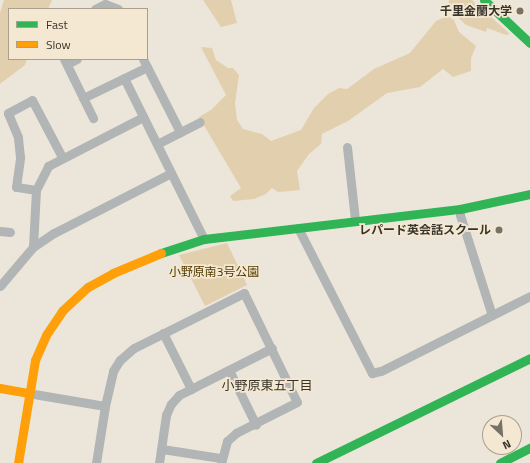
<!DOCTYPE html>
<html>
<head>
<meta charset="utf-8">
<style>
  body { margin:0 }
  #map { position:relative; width:530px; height:463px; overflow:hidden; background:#ece6da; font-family:"Titillium Web","Noto Sans JP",sans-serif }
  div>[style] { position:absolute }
  .green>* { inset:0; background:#e2cfad }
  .street>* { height:9px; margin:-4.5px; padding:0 4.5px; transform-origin:4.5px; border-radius:4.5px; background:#b2b5b5 }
  .fast>* { height:9px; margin:-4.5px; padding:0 4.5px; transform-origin:4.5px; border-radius:4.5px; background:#30b455 }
  .slow>* { height:9px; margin:-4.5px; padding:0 4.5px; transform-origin:4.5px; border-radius:4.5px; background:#ff9f0a }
  .dots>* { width:11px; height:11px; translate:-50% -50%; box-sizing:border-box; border:2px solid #f4e8d2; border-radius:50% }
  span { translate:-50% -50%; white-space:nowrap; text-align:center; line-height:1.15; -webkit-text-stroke:3.5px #f4e8d2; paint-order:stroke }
  .poi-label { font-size:12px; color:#38332b; font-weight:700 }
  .right { translate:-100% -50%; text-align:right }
  .park-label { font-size:12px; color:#503900 }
  .neighbourhood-label { font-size:13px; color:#38332b }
  .legend { position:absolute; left:8px; top:8px; width:140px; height:52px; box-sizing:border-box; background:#f4e8d2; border:1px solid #a9a08f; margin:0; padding:5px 7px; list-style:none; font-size:12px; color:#38332b }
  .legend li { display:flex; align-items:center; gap:8px; height:20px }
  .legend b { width:20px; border:1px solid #a9a08f }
  .north { position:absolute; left:482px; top:415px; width:40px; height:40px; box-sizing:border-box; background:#f4e8d2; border:1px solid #a9a08f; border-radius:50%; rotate:154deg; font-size:11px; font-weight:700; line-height:16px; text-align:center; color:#38332b }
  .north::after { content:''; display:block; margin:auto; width:14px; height:18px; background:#777268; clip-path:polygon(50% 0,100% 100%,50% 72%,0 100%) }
</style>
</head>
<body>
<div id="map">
  <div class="green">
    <div style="clip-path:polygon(4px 0,52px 0,48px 9px,9px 9px,9px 59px,27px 59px,25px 65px,0 84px,0 13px)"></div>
    <div style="clip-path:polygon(203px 0,231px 0,237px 23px,221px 27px)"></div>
    <div style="clip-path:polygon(449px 0,472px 0,510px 34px,506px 35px,487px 28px,486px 32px,466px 25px,453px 13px,447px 12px)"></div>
    <div style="clip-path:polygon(447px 16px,454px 20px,459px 32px,476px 46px,471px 58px,471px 71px,453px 77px,443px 69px,420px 87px,387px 93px,348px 121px,322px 134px,321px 144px,309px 154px,297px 171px,300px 190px,278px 192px,272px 188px,266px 194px,254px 199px,233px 201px,230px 196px,241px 188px,199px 117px,211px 110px,226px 95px,201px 47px,212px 48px,216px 60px,228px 68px,233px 68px,239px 75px,235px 103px,237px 120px,243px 129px,262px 134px,271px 141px,301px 130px,314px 108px,328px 94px,339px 88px,347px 89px,374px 69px,410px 53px,436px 21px)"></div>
    <div style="clip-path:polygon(227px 243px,247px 285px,205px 306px,179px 255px)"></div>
  </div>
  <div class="street">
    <div style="left:95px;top:9px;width:11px;rotate:-27deg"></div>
    <div style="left:105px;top:4px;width:14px;rotate:21deg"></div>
    <div style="left:64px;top:59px;width:66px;rotate:63.8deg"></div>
    <div style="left:143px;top:59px;width:82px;rotate:63.1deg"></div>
    <div style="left:67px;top:64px;width:11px;rotate:-27deg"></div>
    <div style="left:124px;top:78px;width:180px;rotate:63.6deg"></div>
    <div style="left:83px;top:98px;width:71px;rotate:-25.8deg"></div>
    <div style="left:157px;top:144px;width:48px;rotate:-27.1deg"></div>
    <div style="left:347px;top:147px;width:73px;rotate:83.7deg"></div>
    <div style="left:36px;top:190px;width:20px;rotate:-171deg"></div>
    <div style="left:16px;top:187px;width:30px;rotate:-82deg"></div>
    <div style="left:20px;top:157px;width:20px;rotate:-96deg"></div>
    <div style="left:18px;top:137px;width:26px;rotate:-113deg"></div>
    <div style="left:8px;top:113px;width:27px;rotate:-28deg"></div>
    <div style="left:32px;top:100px;width:64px;rotate:62.2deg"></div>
    <div style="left:460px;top:209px;width:6px;rotate:90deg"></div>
    <div style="left:460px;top:215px;width:105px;rotate:72.3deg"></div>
    <div style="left:298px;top:228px;width:163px;rotate:63deg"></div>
    <div style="left:372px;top:373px;width:9px;rotate:-13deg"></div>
    <div style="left:381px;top:371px;width:167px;rotate:-26.7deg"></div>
    <div style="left:0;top:231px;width:10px;rotate:6deg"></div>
    <div style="left:33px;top:247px;width:57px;rotate:-87deg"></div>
    <div style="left:36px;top:190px;width:27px;rotate:-63deg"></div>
    <div style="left:48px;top:166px;width:107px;rotate:-27.3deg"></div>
    <div style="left:0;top:286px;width:51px;rotate:-49.8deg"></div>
    <div style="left:33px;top:247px;width:25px;rotate:-34deg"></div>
    <div style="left:54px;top:233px;width:131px;rotate:-27.1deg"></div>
    <div style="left:163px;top:333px;width:63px;rotate:63.4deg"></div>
    <div style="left:229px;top:370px;width:61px;rotate:63.9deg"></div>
    <div style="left:28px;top:393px;width:78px;rotate:9.6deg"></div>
    <div style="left:162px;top:449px;width:60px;rotate:8.7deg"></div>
    <div style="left:96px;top:463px;width:58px;rotate:-81deg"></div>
    <div style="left:105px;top:406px;width:36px;rotate:-77deg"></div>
    <div style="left:113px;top:371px;width:13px;rotate:-58deg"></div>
    <div style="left:120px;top:360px;width:18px;rotate:-41deg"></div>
    <div style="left:134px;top:348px;width:123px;rotate:-26.6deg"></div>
    <div style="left:244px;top:293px;width:121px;rotate:64.1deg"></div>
    <div style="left:297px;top:402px;width:68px;rotate:153.1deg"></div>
    <div style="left:236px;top:433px;width:12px;rotate:138deg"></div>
    <div style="left:227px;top:441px;width:23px;rotate:105deg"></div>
    <div style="left:159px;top:463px;width:49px;rotate:-81.7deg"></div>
    <div style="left:166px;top:415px;width:12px;rotate:-66deg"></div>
    <div style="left:171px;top:404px;width:12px;rotate:-48deg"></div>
    <div style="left:179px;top:395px;width:104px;rotate:-26.8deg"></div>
  </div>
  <div class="fast">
    <div style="left:484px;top:0;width:63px;rotate:43.1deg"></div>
    <div style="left:161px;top:253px;width:45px;rotate:-18deg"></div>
    <div style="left:204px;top:239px;width:258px;rotate:-6.7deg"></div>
    <div style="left:460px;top:209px;width:72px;rotate:-12.1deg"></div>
    <div style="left:316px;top:463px;width:238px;rotate:-26.1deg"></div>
    <div style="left:500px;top:463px;width:34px;rotate:-27deg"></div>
  </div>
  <div class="slow">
    <div style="left:0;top:388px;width:28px;rotate:10deg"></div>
    <div style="left:18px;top:463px;width:104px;rotate:-80.6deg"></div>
    <div style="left:35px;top:360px;width:27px;rotate:-66deg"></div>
    <div style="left:46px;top:335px;width:30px;rotate:-56deg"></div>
    <div style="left:63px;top:310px;width:34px;rotate:-43deg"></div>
    <div style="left:88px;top:287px;width:29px;rotate:-29deg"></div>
    <div style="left:113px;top:273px;width:52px;rotate:-22.6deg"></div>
  </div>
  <div class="dots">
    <div style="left:520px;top:11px;background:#777268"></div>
    <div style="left:499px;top:230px;background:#777268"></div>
  </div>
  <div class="poi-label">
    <span class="right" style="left:512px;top:11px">千里金蘭大学</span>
    <span class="right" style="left:491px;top:230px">レパード英会話スクール</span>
  </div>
  <div class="park-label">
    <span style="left:214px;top:272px">小野原南3号公園</span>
  </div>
  <div class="neighbourhood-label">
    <span style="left:267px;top:385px">小野原東五丁目</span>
  </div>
  <ul class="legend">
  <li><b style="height:5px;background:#30b455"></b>Fast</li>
  <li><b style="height:5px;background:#ff9f0a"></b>Slow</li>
  </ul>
  <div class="north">N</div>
</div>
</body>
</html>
